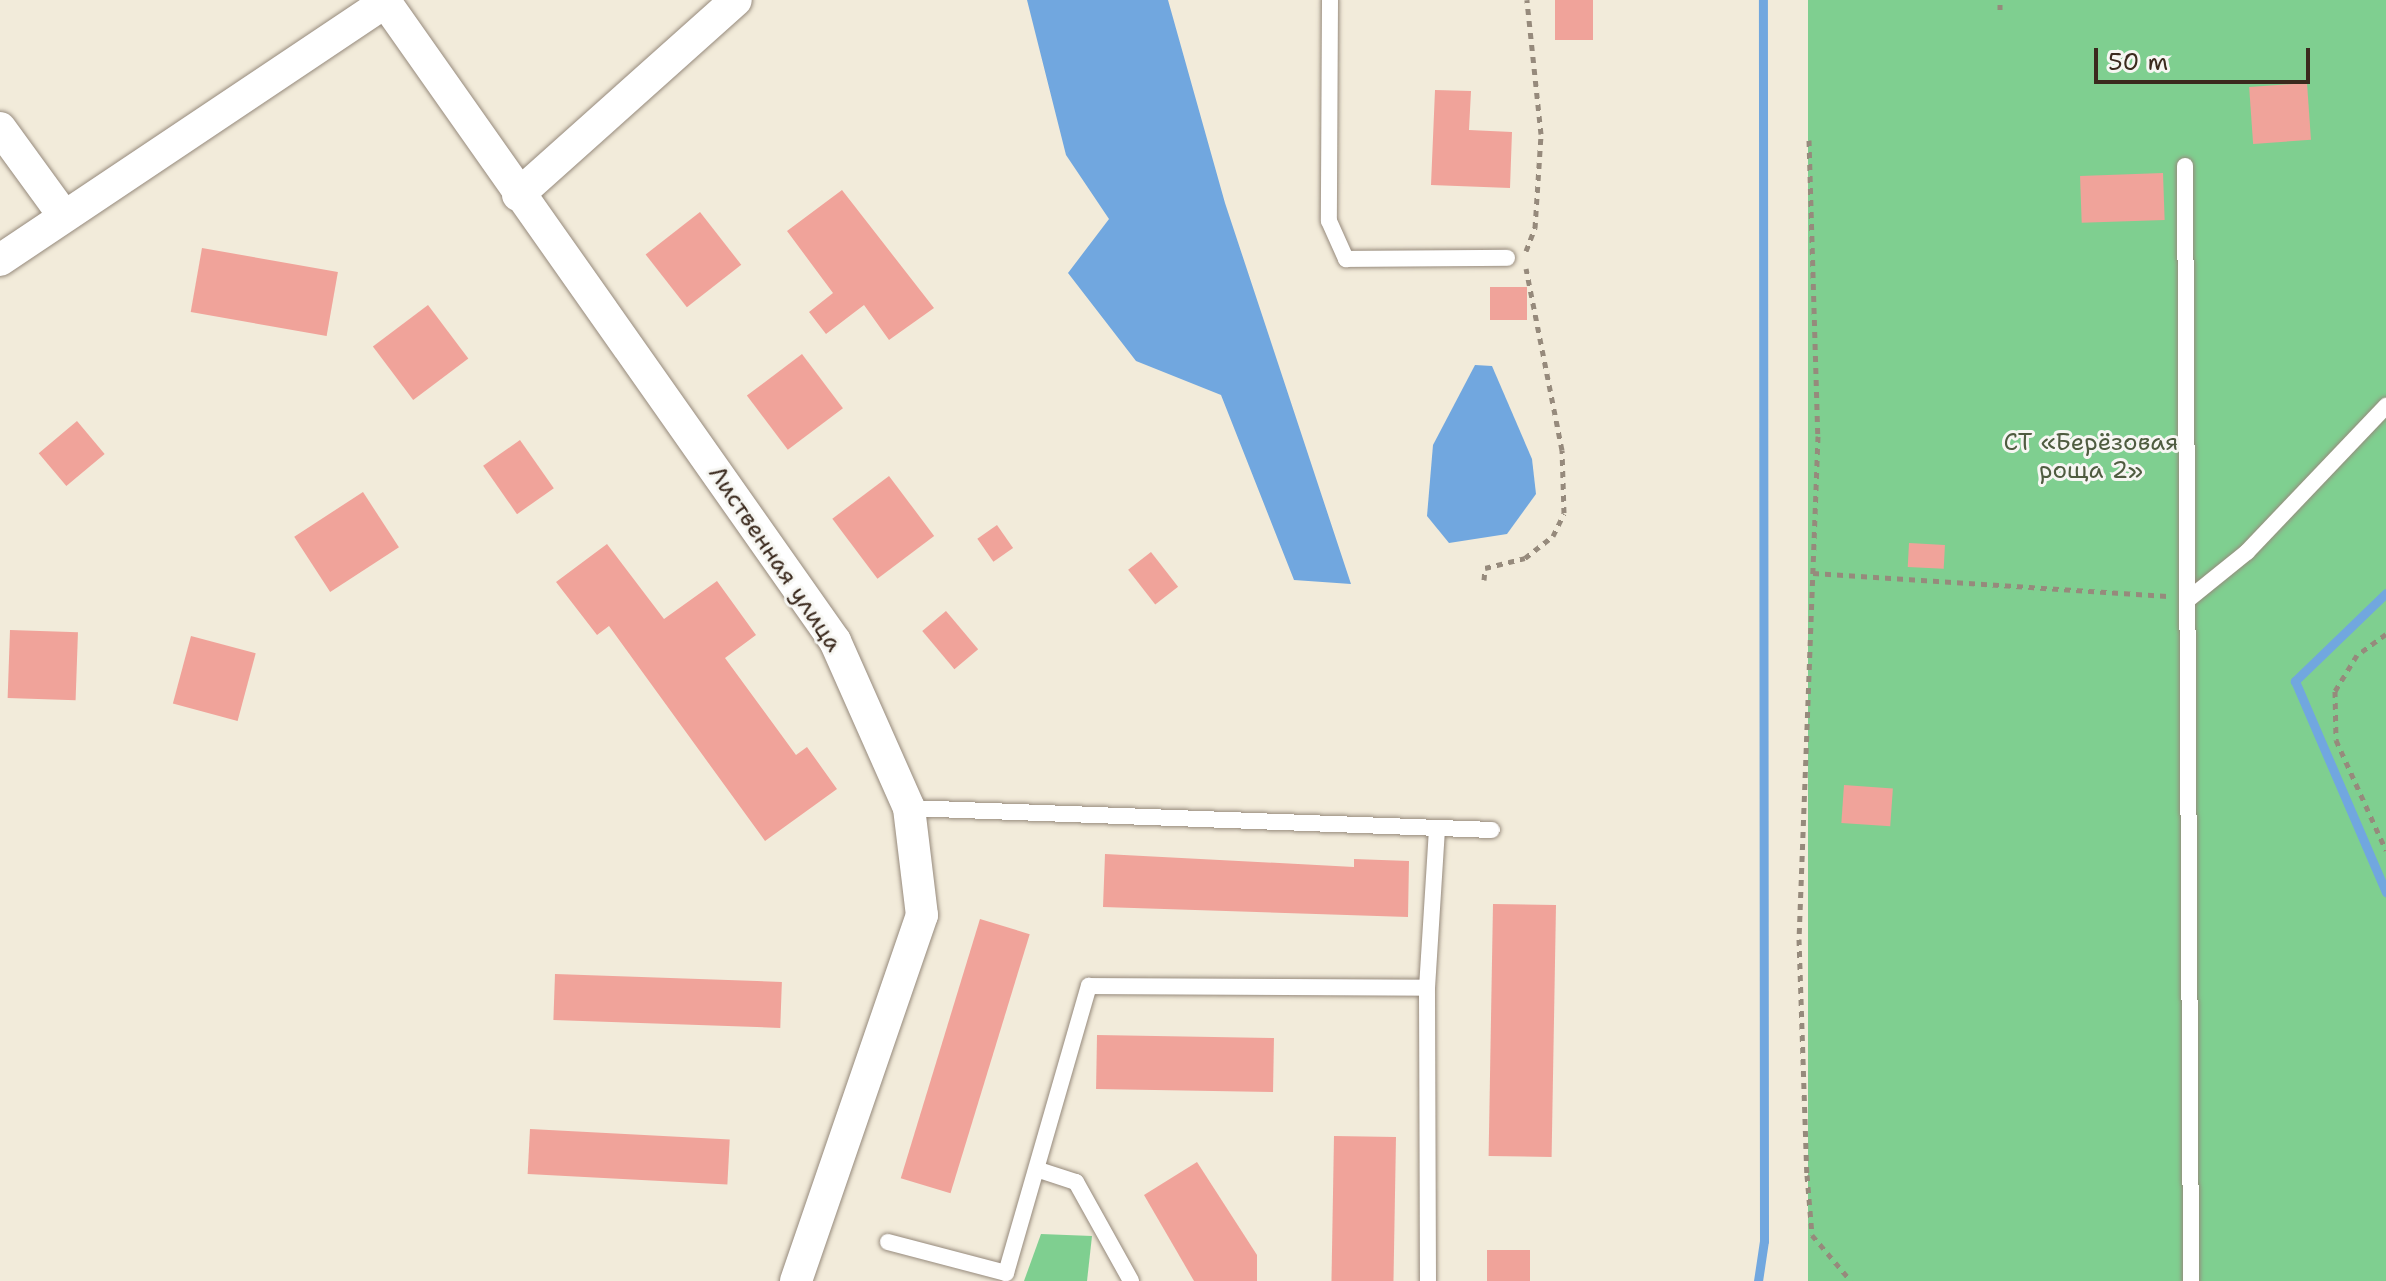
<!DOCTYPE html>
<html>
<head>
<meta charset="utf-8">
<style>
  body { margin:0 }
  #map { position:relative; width:2386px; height:1281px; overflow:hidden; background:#f2ebda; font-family:"Shantell Sans",sans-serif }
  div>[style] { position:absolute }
  .green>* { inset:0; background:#7fcf90; transform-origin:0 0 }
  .water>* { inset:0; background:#71a7df }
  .stream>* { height:9px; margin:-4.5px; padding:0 4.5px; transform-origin:4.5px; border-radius:4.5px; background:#71a7df }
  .building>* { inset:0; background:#f0a39a; transform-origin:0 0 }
  .path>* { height:5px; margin-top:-2.5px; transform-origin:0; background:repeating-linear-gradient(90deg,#968a7c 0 6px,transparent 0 12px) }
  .roads { filter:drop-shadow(0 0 2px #968a7c) drop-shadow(0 0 2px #968a7c) }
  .lane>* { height:16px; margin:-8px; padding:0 8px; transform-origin:8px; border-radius:8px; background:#fff }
  .street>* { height:32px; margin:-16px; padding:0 16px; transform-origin:16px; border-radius:16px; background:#fff }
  span { translate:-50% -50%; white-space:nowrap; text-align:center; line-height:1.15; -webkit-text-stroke:6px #f6f6f2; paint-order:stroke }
  .park-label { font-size:24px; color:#4f5c40 }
  .street-label { font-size:24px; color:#3b2a1e }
  .scale { position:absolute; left:2094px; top:48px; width:216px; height:36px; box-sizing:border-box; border:4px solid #3b2a1e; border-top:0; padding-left:10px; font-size:24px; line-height:28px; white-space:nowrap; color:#3b2a1e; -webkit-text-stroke:6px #f6f6f2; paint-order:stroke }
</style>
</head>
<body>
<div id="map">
  <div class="green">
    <div style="left:1808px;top:0;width:578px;height:1281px"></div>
    <div style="clip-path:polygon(1041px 1234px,1092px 1236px,1087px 1281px,1024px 1281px)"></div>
  </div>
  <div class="water">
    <div style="clip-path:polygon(1027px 0,1168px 0,1225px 203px,1351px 584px,1294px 580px,1221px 395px,1136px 361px,1068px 273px,1109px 219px,1066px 155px)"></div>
    <div style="clip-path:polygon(1475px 365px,1492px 366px,1532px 459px,1536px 494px,1507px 534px,1449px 543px,1427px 516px,1433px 445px)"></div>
  </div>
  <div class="stream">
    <div style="left:2386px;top:593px;width:127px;rotate:136deg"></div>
    <div style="left:2295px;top:681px;width:230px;rotate:66.7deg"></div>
    <div style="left:1758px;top:1281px;width:40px;rotate:-81.5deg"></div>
    <div style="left:1764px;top:1241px;width:1241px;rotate:-90.05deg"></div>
  </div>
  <div class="building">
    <div style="left:1555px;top:0;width:38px;height:40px"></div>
    <div style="left:2307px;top:83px;width:57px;height:58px;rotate:86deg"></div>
    <div style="clip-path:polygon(1435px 90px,1471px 91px,1469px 130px,1512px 132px,1510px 188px,1431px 185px)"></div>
    <div style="left:2163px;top:173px;width:47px;height:83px;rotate:88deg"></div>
    <div style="clip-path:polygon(842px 190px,934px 308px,889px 340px,864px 305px,826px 334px,809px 312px,833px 293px,787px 231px)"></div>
    <div style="left:700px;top:212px;width:67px;height:69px;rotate:52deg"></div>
    <div style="left:202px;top:248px;width:138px;height:65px;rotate:10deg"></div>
    <div style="left:1490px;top:287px;width:37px;height:33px"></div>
    <div style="left:428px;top:305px;width:67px;height:69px;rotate:53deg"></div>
    <div style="left:802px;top:354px;width:68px;height:69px;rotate:53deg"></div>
    <div style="left:77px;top:421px;width:43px;height:50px;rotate:50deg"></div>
    <div style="left:520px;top:440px;width:59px;height:45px;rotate:55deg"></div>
    <div style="left:889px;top:476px;width:75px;height:71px;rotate:53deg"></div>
    <div style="left:363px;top:492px;width:66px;height:82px;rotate:57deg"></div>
    <div style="left:997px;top:525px;width:28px;height:24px;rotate:55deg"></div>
    <div style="left:1909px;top:543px;width:36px;height:24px;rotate:3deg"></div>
    <div style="clip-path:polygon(607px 544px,664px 619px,717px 581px,756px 635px,725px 658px,796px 755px,807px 747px,837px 789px,765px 841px,609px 626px,597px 635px,556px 582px)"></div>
    <div style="left:1151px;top:552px;width:44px;height:29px;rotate:52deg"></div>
    <div style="left:946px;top:611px;width:50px;height:31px;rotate:50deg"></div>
    <div style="left:10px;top:630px;width:68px;height:68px;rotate:2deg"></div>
    <div style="left:191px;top:636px;width:67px;height:70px;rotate:15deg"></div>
    <div style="left:1844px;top:785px;width:49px;height:38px;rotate:4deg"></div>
    <div style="clip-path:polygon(1105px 854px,1354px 867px,1354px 859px,1409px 861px,1408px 917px,1103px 907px)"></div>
    <div style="left:1493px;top:904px;width:63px;height:252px;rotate:1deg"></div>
    <div style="left:980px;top:919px;width:52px;height:271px;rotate:17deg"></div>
    <div style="left:555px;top:974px;width:227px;height:46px;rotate:2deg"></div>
    <div style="left:1097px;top:1035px;width:177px;height:54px;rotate:1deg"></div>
    <div style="left:530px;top:1129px;width:200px;height:45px;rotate:3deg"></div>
    <div style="left:1334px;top:1136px;width:62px;height:145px;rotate:1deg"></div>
    <div style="clip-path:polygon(1197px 1162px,1257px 1255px,1257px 1281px,1194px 1281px,1144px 1195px)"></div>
    <div style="left:1487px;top:1250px;width:43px;height:31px"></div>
  </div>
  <div class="path">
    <div style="left:2000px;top:10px;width:10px;rotate:-90deg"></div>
    <div style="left:1809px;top:140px;width:296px;rotate:88.3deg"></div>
    <div style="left:1818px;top:436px;width:503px;rotate:92.16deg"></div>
    <div style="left:1799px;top:939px;width:236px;rotate:88.1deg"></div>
    <div style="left:1807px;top:1175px;width:60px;rotate:85.2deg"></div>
    <div style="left:1812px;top:1235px;width:60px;rotate:49.7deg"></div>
    <div style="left:1526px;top:251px;width:25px;rotate:-69deg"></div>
    <div style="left:1535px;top:228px;width:94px;rotate:-86.3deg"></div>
    <div style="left:1541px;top:134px;width:135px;rotate:-96deg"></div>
    <div style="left:1813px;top:573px;width:355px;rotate:3.7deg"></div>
    <div style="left:1484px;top:580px;width:12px;rotate:-85deg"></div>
    <div style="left:1485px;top:568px;width:41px;rotate:-14deg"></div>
    <div style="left:1525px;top:558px;width:36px;rotate:-38deg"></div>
    <div style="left:1553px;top:536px;width:25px;rotate:-64deg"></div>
    <div style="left:1564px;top:513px;width:63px;rotate:-91.8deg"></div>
    <div style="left:1562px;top:450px;width:185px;rotate:-101.2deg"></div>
    <div style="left:2386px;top:634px;width:36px;rotate:144deg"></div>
    <div style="left:2357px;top:655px;width:42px;rotate:121.4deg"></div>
    <div style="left:2335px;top:691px;width:49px;rotate:88.8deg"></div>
    <div style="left:2336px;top:740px;width:121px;rotate:65.6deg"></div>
  </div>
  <div class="roads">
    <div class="lane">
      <div style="left:1330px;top:0;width:221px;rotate:90.3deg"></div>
      <div style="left:1329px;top:221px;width:42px;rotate:65.9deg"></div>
      <div style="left:1346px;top:259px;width:161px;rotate:-0.4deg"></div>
      <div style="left:2185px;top:166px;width:1115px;rotate:89.69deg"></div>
      <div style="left:2190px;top:598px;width:73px;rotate:-38.9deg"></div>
      <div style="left:2247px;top:552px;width:202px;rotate:-46.4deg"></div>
      <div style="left:909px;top:808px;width:583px;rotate:2.16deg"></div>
      <div style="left:1039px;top:1170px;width:39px;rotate:18deg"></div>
      <div style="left:1076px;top:1182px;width:113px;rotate:60.9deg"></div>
      <div style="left:888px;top:1242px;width:122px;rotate:14.7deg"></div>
      <div style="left:1006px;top:1273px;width:299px;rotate:-73.9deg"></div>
      <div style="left:1089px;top:986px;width:338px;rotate:0.3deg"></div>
      <div style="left:1428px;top:1281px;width:293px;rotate:-90.2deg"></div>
      <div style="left:1427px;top:988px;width:160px;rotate:-86.4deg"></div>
    </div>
    <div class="street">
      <div style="left:384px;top:0;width:784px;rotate:54.87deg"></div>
      <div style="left:835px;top:641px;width:183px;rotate:66.1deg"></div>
      <div style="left:909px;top:808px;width:108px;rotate:83.1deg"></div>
      <div style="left:922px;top:915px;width:387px;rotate:109deg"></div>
      <div style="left:0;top:128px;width:109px;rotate:54deg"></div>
      <div style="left:518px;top:195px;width:292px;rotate:-41.8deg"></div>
      <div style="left:0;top:260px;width:463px;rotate:-33.8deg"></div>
    </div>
  </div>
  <div class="park-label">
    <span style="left:2091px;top:457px">СТ «Берёзовая<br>роща 2»</span>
  </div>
  <div class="street-label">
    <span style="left:775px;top:559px;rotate:56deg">Лиственная улица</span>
  </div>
  <div class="scale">50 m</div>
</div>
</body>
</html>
